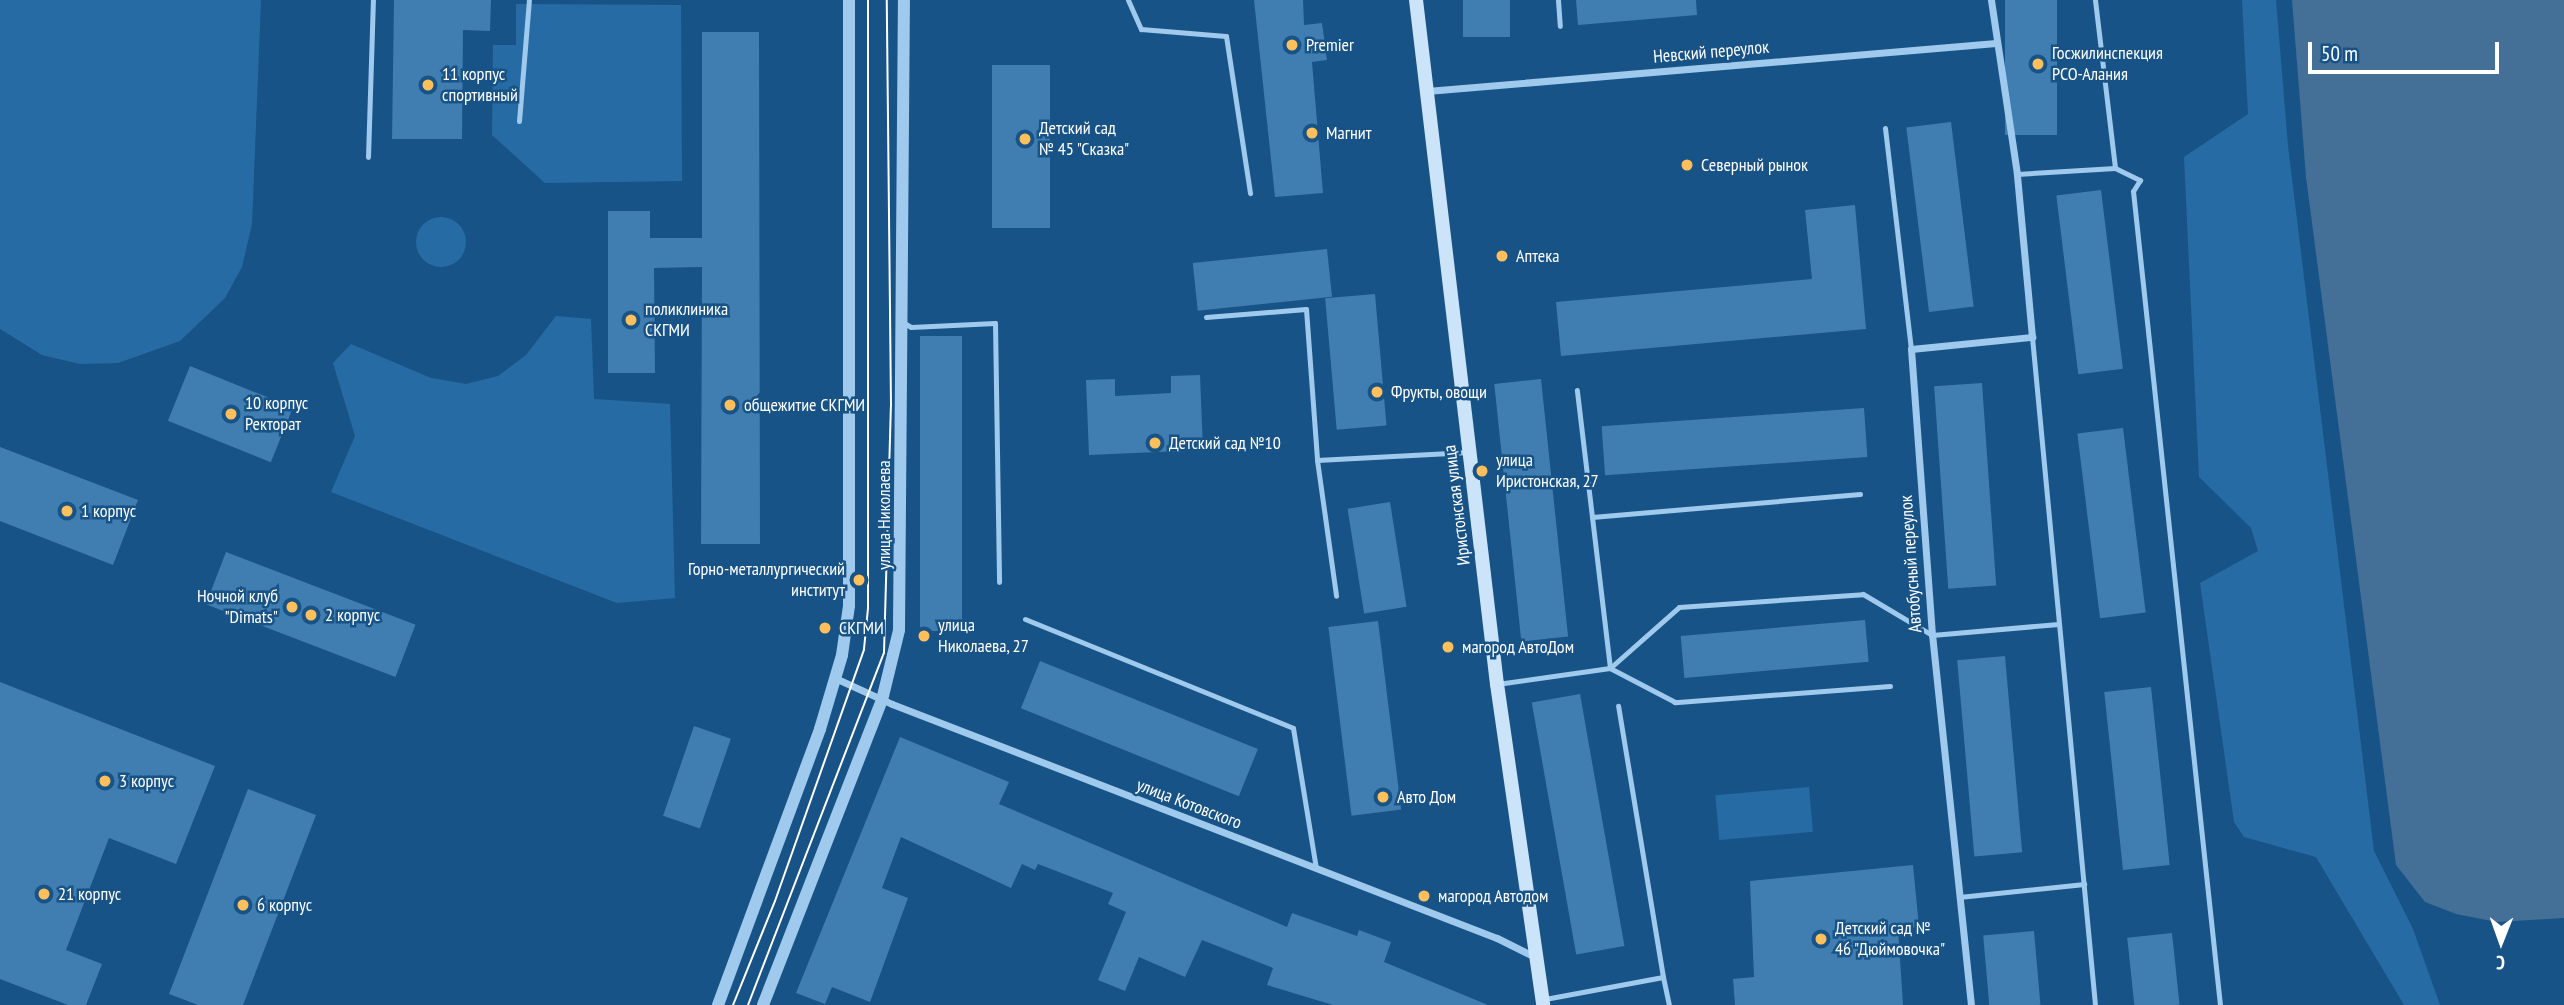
<!DOCTYPE html>
<html>
<head>
<meta charset="utf-8">
<style>
  body { margin:0 }
  #map { position:relative; width:2564px; height:1005px; overflow:hidden; background:#185387; font-family:"PT Sans Narrow",sans-serif }
  div>[style] { position:absolute }
  .green>* { inset:0; background:#276ba5; transform-origin:0 0 }
  .round { border-radius:50% }
  .water>* { inset:0; background:#446f96 }
  .building>* { inset:0; background:#407db1; transform-origin:0 0 }
  .service>* { height:5px; margin:-2.5px; padding:0 2.5px; transform-origin:2.5px; border-radius:2.5px; background:#9fcaed }
  .minor>* { height:7px; margin:-3.5px; padding:0 3.5px; transform-origin:3.5px; border-radius:3.5px; background:#9fcaed }
  .tertiary>* { height:12px; margin:-6px; padding:0 6px; transform-origin:6px; border-radius:6px; background:#9fcaed }
  .secondary>* { height:14px; margin:-7px; padding:0 7px; transform-origin:7px; border-radius:7px; background:#cce4f9 }
  .tram>* { height:2px; margin:-1px; padding:0 1px; transform-origin:1px; border-radius:1px; background:#fff }
  .dots>* { width:19px; height:19px; translate:-50% -50%; box-sizing:border-box; border:4px solid #185387; border-radius:50% }
  span { translate:-50% -50%; white-space:nowrap; text-align:center; line-height:1.15; -webkit-text-stroke:5px #185387; paint-order:stroke }
  .poi-label { font-size:18px; color:#fff }
  .left { translate:0 -50%; text-align:left }
  .right { translate:-100% -50%; text-align:right }
  .street-label { font-size:18px; color:#fff }
  .north { position:absolute; left:2466px; top:907px; width:70px; height:70px; -webkit-text-stroke:5px #185387; paint-order:stroke; rotate:181deg; font-size:19px; font-weight:700; line-height:28px; text-align:center; color:#fff }
  .north::after { content:''; display:block; margin:auto; width:24px; height:32px; background:#fff; clip-path:polygon(50% 0,100% 100%,50% 72%,0 100%) }
  .scale { position:absolute; left:2308px; top:42px; width:191px; height:32px; box-sizing:border-box; border:4px solid #fff; border-top:0; padding-left:9px; font-size:21px; line-height:24px; white-space:nowrap; color:#fff; -webkit-text-stroke:5px #185387; paint-order:stroke }
</style>
</head>
<body>
<div id="map">
  <div class="green">
    <div style="clip-path:polygon(0 0,261px 0,252px 224px,242px 267px,225px 298px,180px 341px,118px 363px,80px 364px,42px 355px,0 329px)"></div>
    <div style="clip-path:polygon(2242px 0,2276px 0,2288px 146px,2374px 851px,2413px 929px,2440px 1005px,2404px 1005px,2316px 857px,2244px 837px,2234px 822px,2200px 583px,2258px 551px,2251px 528px,2199px 477px,2184px 157px,2248px 114px)"></div>
    <div style="clip-path:polygon(516px 4px,681px 5px,682px 181px,545px 183px,492px 135px,493px 45px,516px 45px)"></div>
    <div class="round" style="left:416px;top:217px;width:50px;height:50px"></div>
    <div style="clip-path:polygon(556px 316px,591px 319px,594px 399px,670px 404px,675px 598px,617px 603px,331px 492px,355px 436px,333px 363px,351px 344px,431px 378px,466px 384px,498px 376px,526px 355px)"></div>
    <div style="left:1809px;top:787px;width:45px;height:94px;rotate:85deg"></div>
  </div>
  <div class="water">
    <div style="clip-path:polygon(2292px 0,2564px 0,2564px 918px,2497px 922px,2456px 914px,2425px 902px,2396px 865px,2306px 177px)"></div>
  </div>
  <div class="building">
    <div style="clip-path:polygon(394px 0,491px 0,490px 31px,463px 30px,462px 139px,392px 139px)"></div>
    <div style="clip-path:polygon(1254px 0,1303px 0,1304px 25px,1322px 23px,1327px 60px,1312px 62px,1323px 193px,1275px 197px)"></div>
    <div style="left:1463px;top:0;width:47px;height:37px"></div>
    <div style="clip-path:polygon(1576px 0,1696px 0,1697px 15px,1578px 25px)"></div>
    <div style="left:2005px;top:0;width:52px;height:135px"></div>
    <div style="clip-path:polygon(702px 32px,759px 32px,760px 544px,701px 544px,702px 267px,654px 268px,655px 373px,608px 373px,608px 211px,650px 211px,650px 238px,702px 238px)"></div>
    <div style="left:992px;top:65px;width:58px;height:163px"></div>
    <div style="left:1951px;top:122px;width:186px;height:45px;rotate:83deg"></div>
    <div style="left:2101px;top:190px;width:180px;height:45px;rotate:83deg"></div>
    <div style="clip-path:polygon(1855px 205px,1866px 329px,1561px 356px,1556px 302px,1812px 279px,1805px 210px)"></div>
    <div style="left:1327px;top:249px;width:48px;height:135px;rotate:84deg"></div>
    <div style="left:1375px;top:294px;width:132px;height:50px;rotate:85deg"></div>
    <div style="left:962px;top:336px;width:295px;height:42px;rotate:90deg"></div>
    <div style="left:190px;top:366px;width:111px;height:59px;rotate:22deg"></div>
    <div style="clip-path:polygon(1200px 375px,1203px 450px,1089px 455px,1086px 380px,1115px 379px,1115px 396px,1171px 393px,1171px 376px)"></div>
    <div style="left:1541px;top:379px;width:259px;height:47px;rotate:84deg"></div>
    <div style="left:1982px;top:383px;width:203px;height:48px;rotate:86deg"></div>
    <div style="left:1864px;top:408px;width:49px;height:263px;rotate:86deg"></div>
    <div style="left:2123px;top:428px;width:186px;height:46px;rotate:83deg"></div>
    <div style="clip-path:polygon(0 447px,138px 500px,113px 565px,0 521px)"></div>
    <div style="left:1390px;top:502px;width:106px;height:43px;rotate:81deg"></div>
    <div style="left:226px;top:552px;width:203px;height:56px;rotate:21deg"></div>
    <div style="left:1865px;top:620px;width:42px;height:185px;rotate:85deg"></div>
    <div style="left:1378px;top:621px;width:190px;height:50px;rotate:83deg"></div>
    <div style="left:2005px;top:656px;width:197px;height:48px;rotate:85deg"></div>
    <div style="left:1040px;top:661px;width:235px;height:51px;rotate:22deg"></div>
    <div style="clip-path:polygon(0 682px,215px 766px,176px 864px,109px 838px,66px 950px,102px 964px,86px 1005px,68px 1005px,0 979px)"></div>
    <div style="left:2151px;top:687px;width:179px;height:47px;rotate:84deg"></div>
    <div style="left:1580px;top:694px;width:256px;height:49px;rotate:80deg"></div>
    <div style="left:694px;top:726px;width:39px;height:95px;rotate:19deg"></div>
    <div style="clip-path:polygon(900px 737px,1009px 782px,999px 804px,1287px 927px,1292px 913px,1357px 936px,1359px 930px,1391px 942px,1384px 962px,1488px 1005px,1333px 1005px,1267px 985px,1273px 968px,1202px 940px,1185px 977px,1139px 957px,1125px 991px,1098px 980px,1126px 912px,1108px 904px,1113px 893px,1038px 864px,1035px 870px,1022px 864px,1011px 888px,901px 837px,882px 888px,908px 898px,870px 1002px,832px 987px,825px 1004px,796px 993px)"></div>
    <div style="clip-path:polygon(248px 789px,316px 815px,243px 1005px,198px 1005px,169px 994px)"></div>
    <div style="clip-path:polygon(1913px 865px,1919px 927px,1898px 929px,1903px 1005px,1735px 1005px,1733px 979px,1754px 977px,1750px 881px)"></div>
    <div style="left:2034px;top:931px;width:74px;height:51px;rotate:85deg"></div>
    <div style="left:2172px;top:933px;width:72px;height:45px;rotate:84deg"></div>
  </div>
  <div class="service">
    <div style="left:1128px;top:0;width:32px;rotate:66deg"></div>
    <div style="left:1141px;top:29px;width:85px;rotate:4.7deg"></div>
    <div style="left:1226px;top:36px;width:159px;rotate:81.3deg"></div>
    <div style="left:1558px;top:0;width:26px;rotate:86deg"></div>
    <div style="left:2095px;top:0;width:169px;rotate:83.2deg"></div>
    <div style="left:519px;top:121px;width:121px;rotate:-85.3deg"></div>
    <div style="left:1885px;top:128px;width:223px;rotate:83.3deg"></div>
    <div style="left:368px;top:157px;width:157px;rotate:-88.2deg"></div>
    <div style="left:2017px;top:174px;width:98px;rotate:-3.5deg"></div>
    <div style="left:2115px;top:168px;width:28px;rotate:26deg"></div>
    <div style="left:2140px;top:180px;width:13px;rotate:122deg"></div>
    <div style="left:2133px;top:191px;width:819px;rotate:83.9deg"></div>
    <div style="left:1206px;top:317px;width:100px;rotate:-4.6deg"></div>
    <div style="left:1306px;top:309px;width:151px;rotate:85.8deg"></div>
    <div style="left:1317px;top:460px;width:152px;rotate:-3deg"></div>
    <div style="left:904px;top:323px;width:8px;rotate:30deg"></div>
    <div style="left:911px;top:327px;width:84px;rotate:-2.7deg"></div>
    <div style="left:995px;top:323px;width:259px;rotate:89.1deg"></div>
    <div style="left:2032px;top:337px;width:671px;rotate:84.61deg"></div>
    <div style="left:1317px;top:460px;width:137px;rotate:82deg"></div>
    <div style="left:1592px;top:517px;width:269px;rotate:-4.9deg"></div>
    <div style="left:1025px;top:619px;width:289px;rotate:22.1deg"></div>
    <div style="left:1293px;top:728px;width:142px;rotate:80.7deg"></div>
    <div style="left:1497px;top:684px;width:114px;rotate:-8.1deg"></div>
    <div style="left:1610px;top:668px;width:280px;rotate:-96.8deg"></div>
    <div style="left:1890px;top:686px;width:216px;rotate:175.7deg"></div>
    <div style="left:1675px;top:702px;width:73px;rotate:-152.4deg"></div>
    <div style="left:1610px;top:668px;width:92px;rotate:-41.5deg"></div>
    <div style="left:1679px;top:607px;width:184px;rotate:-4deg"></div>
    <div style="left:1863px;top:594px;width:80px;rotate:30.7deg"></div>
    <div style="left:1932px;top:635px;width:127px;rotate:-5deg"></div>
    <div style="left:1959px;top:897px;width:126px;rotate:-5.9deg"></div>
    <div style="left:1663px;top:977px;width:29px;rotate:78deg"></div>
    <div style="left:1545px;top:999px;width:120px;rotate:-10.6deg"></div>
    <div style="left:1663px;top:977px;width:275px;rotate:-99.4deg"></div>
  </div>
  <div class="minor">
    <div style="left:1427px;top:91px;width:571px;rotate:-4.82deg"></div>
    <div style="left:835px;top:678px;width:63px;rotate:24.5deg"></div>
    <div style="left:892px;top:704px;width:649px;rotate:21.15deg"></div>
    <div style="left:1497px;top:938px;width:40px;rotate:26.6deg"></div>
    <div style="left:1971px;top:1005px;width:372px;rotate:-96deg"></div>
    <div style="left:1932px;top:635px;width:287px;rotate:-94.2deg"></div>
    <div style="left:1911px;top:349px;width:122px;rotate:-5.7deg"></div>
    <div style="left:2032px;top:337px;width:164px;rotate:-95.3deg"></div>
    <div style="left:2017px;top:174px;width:176px;rotate:-98.5deg"></div>
  </div>
  <div class="tertiary">
    <div style="left:718px;top:1005px;width:294px;rotate:-69.7deg"></div>
    <div style="left:820px;top:729px;width:77px;rotate:-73.4deg"></div>
    <div style="left:842px;top:655px;width:49px;rotate:-81.9deg"></div>
    <div style="left:849px;top:606px;width:606px;rotate:-90deg"></div>
    <div style="left:763px;top:1005px;width:327px;rotate:-68.7deg"></div>
    <div style="left:882px;top:700px;width:72px;rotate:-76.3deg"></div>
    <div style="left:899px;top:630px;width:630px;rotate:-89.55deg"></div>
  </div>
  <div class="secondary">
    <div style="left:1416px;top:0;width:689px;rotate:83.25deg"></div>
    <div style="left:1497px;top:684px;width:324px;rotate:81.8deg"></div>
  </div>
  <div class="tram">
    <div style="left:733px;top:1005px;width:112px;rotate:-68deg"></div>
    <div style="left:775px;top:901px;width:267px;rotate:-70.5deg"></div>
    <div style="left:864px;top:649px;width:41px;rotate:-84.4deg"></div>
    <div style="left:868px;top:608px;width:608px;rotate:-90deg"></div>
    <div style="left:748px;top:1005px;width:377px;rotate:-68.9deg"></div>
    <div style="left:884px;top:653px;width:247px;rotate:-88.4deg"></div>
    <div style="left:891px;top:406px;width:406px;rotate:-90.6deg"></div>
  </div>
  <div class="dots">
    <div style="left:1292px;top:45px;background:#ffc05b"></div>
    <div style="left:2038px;top:64px;background:#ffc05b"></div>
    <div style="left:428px;top:85px;background:#ffc05b"></div>
    <div style="left:1312px;top:133px;background:#ffc05b"></div>
    <div style="left:1025px;top:139px;background:#ffc05b"></div>
    <div style="left:1687px;top:165px;background:#ffc05b"></div>
    <div style="left:1502px;top:256px;background:#ffc05b"></div>
    <div style="left:631px;top:320px;background:#ffc05b"></div>
    <div style="left:1377px;top:392px;background:#ffc05b"></div>
    <div style="left:730px;top:405px;background:#ffc05b"></div>
    <div style="left:231px;top:414px;background:#ffc05b"></div>
    <div style="left:1155px;top:443px;background:#ffc05b"></div>
    <div style="left:1482px;top:471px;background:#ffc05b"></div>
    <div style="left:67px;top:511px;background:#ffc05b"></div>
    <div style="left:859px;top:580px;background:#ffc05b"></div>
    <div style="left:292px;top:607px;background:#ffc05b"></div>
    <div style="left:311px;top:615px;background:#ffc05b"></div>
    <div style="left:825px;top:628px;background:#ffc05b"></div>
    <div style="left:924px;top:636px;background:#ffc05b"></div>
    <div style="left:1448px;top:647px;background:#ffc05b"></div>
    <div style="left:105px;top:781px;background:#ffc05b"></div>
    <div style="left:1383px;top:797px;background:#ffc05b"></div>
    <div style="left:44px;top:894px;background:#ffc05b"></div>
    <div style="left:1424px;top:896px;background:#ffc05b"></div>
    <div style="left:243px;top:905px;background:#ffc05b"></div>
    <div style="left:1821px;top:939px;background:#ffc05b"></div>
  </div>
  <div class="poi-label">
    <span class="left" style="left:1306px;top:45px">Premier</span>
    <span class="left" style="left:2052px;top:64px">Госжилинспекция<br>РСО-Алания</span>
    <span class="left" style="left:442px;top:85px">11 корпус<br>спортивный</span>
    <span class="left" style="left:1039px;top:139px">Детский сад<br>№ 45 "Сказка"</span>
    <span class="left" style="left:1326px;top:133px">Магнит</span>
    <span class="left" style="left:1701px;top:165px">Северный рынок</span>
    <span class="left" style="left:1516px;top:256px">Аптека</span>
    <span class="left" style="left:645px;top:320px">поликлиника<br>СКГМИ</span>
    <span class="left" style="left:1391px;top:392px">Фрукты, овощи</span>
    <span class="left" style="left:245px;top:414px">10 корпус<br>Ректорат</span>
    <span class="left" style="left:744px;top:405px">общежитие СКГМИ</span>
    <span class="left" style="left:1169px;top:443px">Детский сад №10</span>
    <span class="left" style="left:1496px;top:471px">улица<br>Иристонская, 27</span>
    <span class="left" style="left:81px;top:511px">1 корпус</span>
    <span class="right" style="left:845px;top:580px">Горно-металлургический<br>институт</span>
    <span class="right" style="left:278px;top:607px">Ночной клуб<br>"Dimats"</span>
    <span class="left" style="left:325px;top:615px">2 корпус</span>
    <span class="left" style="left:938px;top:636px">улица<br>Николаева, 27</span>
    <span class="left" style="left:839px;top:628px">СКГМИ</span>
    <span class="left" style="left:1462px;top:647px">магород АвтоДом</span>
    <span class="left" style="left:119px;top:781px">3 корпус</span>
    <span class="left" style="left:1397px;top:797px">Авто Дом</span>
    <span class="left" style="left:58px;top:894px">21 корпус</span>
    <span class="left" style="left:1438px;top:896px">магород Автодом</span>
    <span class="left" style="left:257px;top:905px">6 корпус</span>
    <span class="left" style="left:1835px;top:939px">Детский сад №<br>46 "Дюймовочка"</span>
  </div>
  <div class="street-label">
    <span style="left:1711px;top:52px;rotate:-5deg">Невский переулок</span>
    <span style="left:1457px;top:505px;rotate:-97deg">Иристонская улица</span>
    <span style="left:884px;top:515px;rotate:-90deg">улица Николаева</span>
    <span style="left:1911px;top:564px;rotate:-94deg">Автобусный переулок</span>
    <span style="left:1189px;top:804px;rotate:21deg">улица Котовского</span>
  </div>
  <div class="north">С</div>
  <div class="scale">50 m</div>
</div>
</body>
</html>
